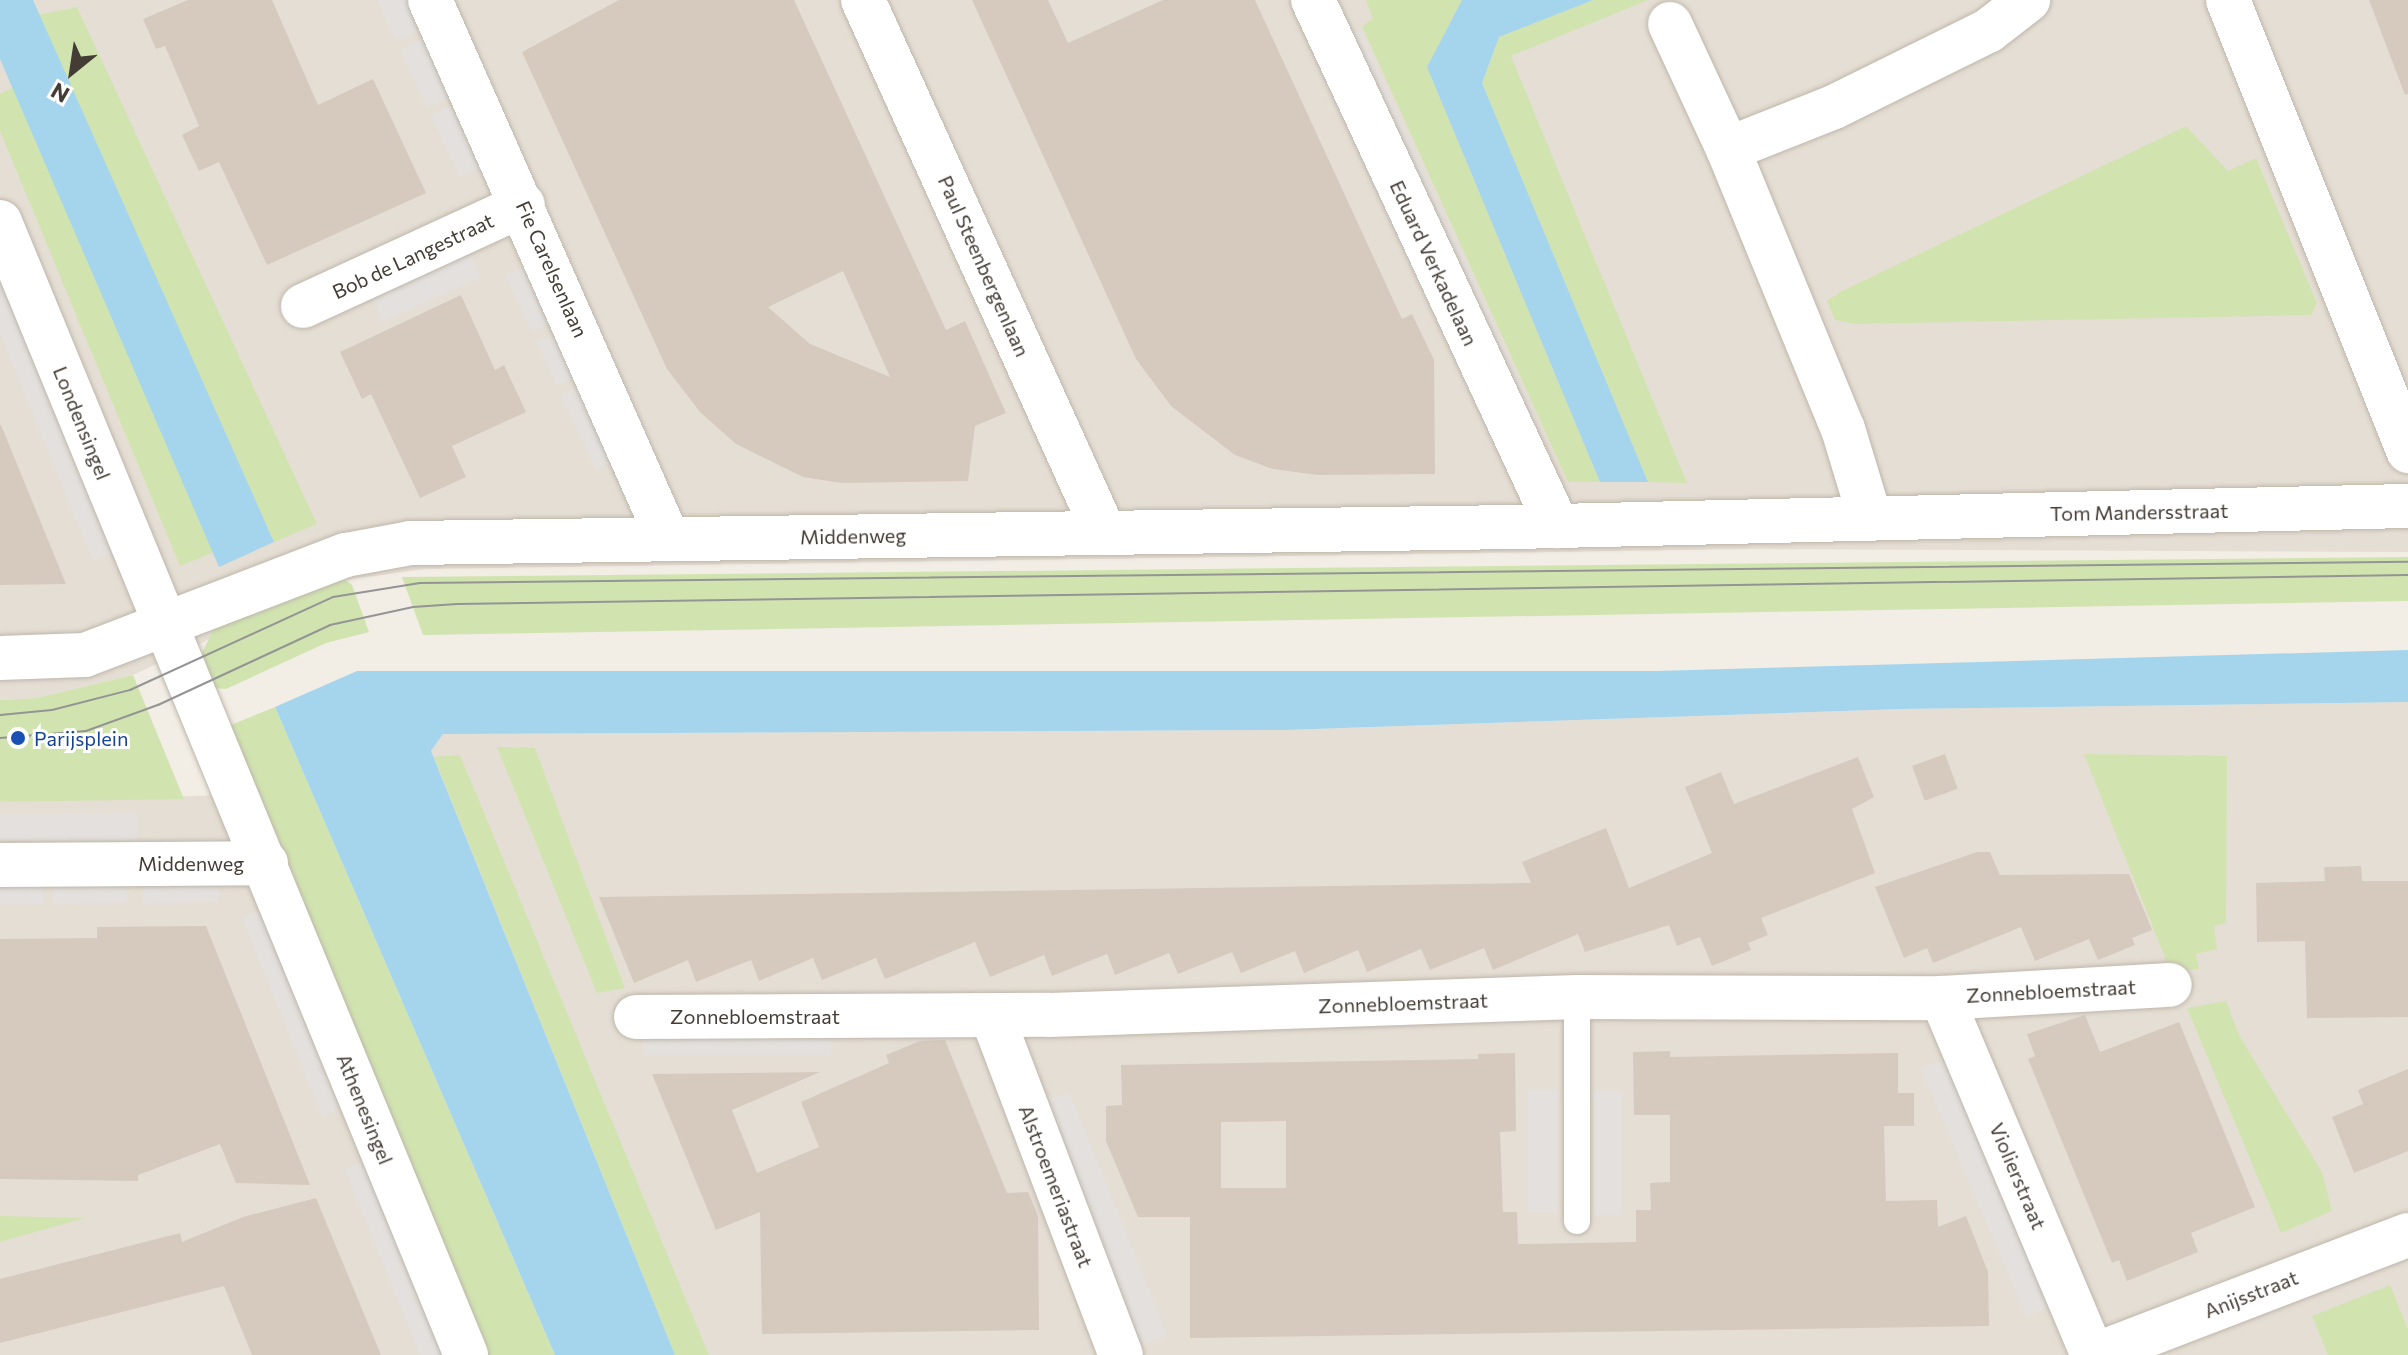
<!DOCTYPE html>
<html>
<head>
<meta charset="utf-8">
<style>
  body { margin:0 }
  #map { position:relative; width:2408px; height:1355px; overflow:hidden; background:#f2ede5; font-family:Commissioner,sans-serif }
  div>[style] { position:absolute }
  .residential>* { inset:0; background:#e5ded4 }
  .green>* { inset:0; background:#d1e4b0 }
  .parking>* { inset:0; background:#e3e0dd; transform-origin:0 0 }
  .water>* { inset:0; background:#a4d5ec }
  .building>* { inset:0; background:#d6cabe; transform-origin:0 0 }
  .roads { filter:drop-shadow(0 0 2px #bfb6ab) drop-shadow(0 0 2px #bfb6ab) }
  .lane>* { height:26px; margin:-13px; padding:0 13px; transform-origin:13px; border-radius:13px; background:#fff }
  .street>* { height:44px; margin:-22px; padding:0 22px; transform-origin:22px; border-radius:22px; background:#fff }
  .tram>* { height:2px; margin:-1px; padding:0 1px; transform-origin:1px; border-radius:1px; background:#949494 }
  .dots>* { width:22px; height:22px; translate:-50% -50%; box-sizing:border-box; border:4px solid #fff; border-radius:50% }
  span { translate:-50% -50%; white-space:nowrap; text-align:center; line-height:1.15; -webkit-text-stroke:6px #fff; paint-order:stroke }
  .street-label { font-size:20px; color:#443d35 }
  .transit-label { font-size:20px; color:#164399 }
  .left { translate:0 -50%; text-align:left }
  .north { position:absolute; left:32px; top:32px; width:80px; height:80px; -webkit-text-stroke:6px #fff; paint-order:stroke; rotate:210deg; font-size:22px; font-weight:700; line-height:32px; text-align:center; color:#443d35 }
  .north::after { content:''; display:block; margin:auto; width:28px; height:36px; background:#443d35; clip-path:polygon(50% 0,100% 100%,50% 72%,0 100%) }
</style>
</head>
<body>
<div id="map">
  <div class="residential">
    <div style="clip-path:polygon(0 0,2408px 0,2408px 552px,1749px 549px,424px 569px,331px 582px,133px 675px,37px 698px,0 700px)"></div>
    <div style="clip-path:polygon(2408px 702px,2408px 1355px,675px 1355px,431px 751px,443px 734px,1285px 730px,1901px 709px)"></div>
    <div style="clip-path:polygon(255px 794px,484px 1355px,0 1355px,0 802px)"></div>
  </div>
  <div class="green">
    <div style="clip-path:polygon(1366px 0,1462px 0,1427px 67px,1600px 482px,1568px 482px,1362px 26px,1373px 19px)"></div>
    <div style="clip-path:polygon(1593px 0,1648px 0,1511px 56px,1687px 483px,1648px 482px,1482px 83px,1499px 37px)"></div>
    <div style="clip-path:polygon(77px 7px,317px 524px,274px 542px,39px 15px)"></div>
    <div style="clip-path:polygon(13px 88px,214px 552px,180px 566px,0 131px,0 94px)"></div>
    <div style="clip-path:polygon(2186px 126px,2228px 171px,2256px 158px,2317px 303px,2311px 315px,1856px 324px,1835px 320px,1827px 301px,1840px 292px)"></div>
    <div style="clip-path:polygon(2408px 557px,2408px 601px,423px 635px,402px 577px)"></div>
    <div style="clip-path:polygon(339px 575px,352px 585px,369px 632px,326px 643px,226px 689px,215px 688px,202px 653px,215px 626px)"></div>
    <div style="clip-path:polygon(133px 675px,184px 799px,0 802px,0 700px,37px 698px)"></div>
    <div style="clip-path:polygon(275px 707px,555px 1355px,484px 1355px,226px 727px)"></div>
    <div style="clip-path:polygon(497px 747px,535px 748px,625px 988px,597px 993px)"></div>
    <div style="clip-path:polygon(2084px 754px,2227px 756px,2226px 923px,2214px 926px,2217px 949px,2196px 954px,2199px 969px,2170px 970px)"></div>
    <div style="clip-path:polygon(460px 755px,709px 1355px,675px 1355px,434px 757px)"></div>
    <div style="clip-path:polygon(2226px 1001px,2239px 1035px,2322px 1172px,2332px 1211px,2281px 1233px,2187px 1008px)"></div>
    <div style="clip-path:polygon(0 1216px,85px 1218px,0 1242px)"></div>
    <div style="clip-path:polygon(2390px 1285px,2408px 1329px,2408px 1355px,2328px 1355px,2312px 1316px)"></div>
  </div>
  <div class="parking">
    <div style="clip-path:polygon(377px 0,410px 0,487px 165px,460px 177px,431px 115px,453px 105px,449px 98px,427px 108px,400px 49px,421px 40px,418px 31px,396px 40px)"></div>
    <div style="clip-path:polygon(1360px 31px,1537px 421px,1527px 426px,1348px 36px)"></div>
    <div style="left:1320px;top:44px;width:436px;height:12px;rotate:65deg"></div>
    <div style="left:469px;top:250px;width:30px;height:108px;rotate:66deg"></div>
    <div style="clip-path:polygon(0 258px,119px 550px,93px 561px,0 333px)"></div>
    <div style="clip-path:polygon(532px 263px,622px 457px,596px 469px,561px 395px,582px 386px,577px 376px,557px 386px,537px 342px,556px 333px,551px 323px,532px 332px,505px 275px)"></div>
    <div style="left:137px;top:813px;width:27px;height:137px;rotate:90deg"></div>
    <div style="left:218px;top:873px;width:28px;height:76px;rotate:88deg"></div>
    <div style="left:127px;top:876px;width:26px;height:75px;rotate:88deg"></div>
    <div style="left:43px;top:877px;width:27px;height:43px;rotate:90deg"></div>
    <div style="left:266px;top:908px;width:214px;height:26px;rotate:68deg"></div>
    <div style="left:831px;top:1025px;width:30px;height:188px;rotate:90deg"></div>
    <div style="left:1947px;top:1058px;width:269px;height:28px;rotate:67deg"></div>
    <div style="left:1528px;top:1090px;width:29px;height:122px"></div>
    <div style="left:1593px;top:1091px;width:28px;height:124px"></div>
    <div style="left:1069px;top:1092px;width:262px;height:26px;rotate:68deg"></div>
    <div style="left:369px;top:1159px;width:211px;height:26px;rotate:68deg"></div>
  </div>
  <div class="water">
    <div style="clip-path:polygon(0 0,33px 0,274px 542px,219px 567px,0 59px)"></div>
    <div style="clip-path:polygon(1462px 0,1593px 0,1499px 37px,1482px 83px,1648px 482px,1600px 482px,1427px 67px)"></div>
    <div style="clip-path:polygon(2408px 650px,2408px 702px,1901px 709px,1285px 730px,443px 734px,431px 751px,675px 1355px,555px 1355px,275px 707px,357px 671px,1656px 671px)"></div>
  </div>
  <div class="building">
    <div style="clip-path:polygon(188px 0,272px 0,318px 105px,373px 79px,426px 193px,267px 265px,219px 162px,199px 171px,182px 135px,199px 126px,165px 46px,156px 49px,143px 19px)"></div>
    <div style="clip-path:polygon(evenodd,619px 0,794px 0,946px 330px,965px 321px,1006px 413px,975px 426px,968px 481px,841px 483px,803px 477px,736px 444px,700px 412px,667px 369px,522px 52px,619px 0,843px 271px,890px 377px,810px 344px,768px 307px,843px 271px)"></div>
    <div style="clip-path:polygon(972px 0,1048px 0,1068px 43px,1163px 0,1255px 0,1402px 319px,1412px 314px,1434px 360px,1435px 474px,1318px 475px,1273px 469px,1235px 455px,1171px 406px,1136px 359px)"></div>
    <div style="clip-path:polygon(2369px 0,2408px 0,2408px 94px,2405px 95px)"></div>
    <div style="clip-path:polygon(461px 295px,495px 370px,504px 365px,526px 412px,452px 446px,466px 477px,420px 498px,371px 394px,362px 399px,340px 352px)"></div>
    <div style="clip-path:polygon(0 425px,1px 425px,66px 584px,0 585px)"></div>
    <div style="left:1945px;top:754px;width:37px;height:35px;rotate:70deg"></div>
    <div style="clip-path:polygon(1858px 757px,1874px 797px,1852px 809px,1875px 873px,1761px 918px,1768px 935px,1748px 943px,1751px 950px,1712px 966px,1700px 937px,1677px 946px,1669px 925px,1585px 952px,1578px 934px,1493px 970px,1484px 948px,1430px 970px,1421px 949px,1367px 972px,1358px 950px,1304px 973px,1295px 951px,1241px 973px,1232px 952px,1178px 974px,1169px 953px,1115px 975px,1107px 954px,1052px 976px,1044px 955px,990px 977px,975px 942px,885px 979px,876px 958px,822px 980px,813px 958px,759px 981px,751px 960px,696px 982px,688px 960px,634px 983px,599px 897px,1531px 883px,1522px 862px,1606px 828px,1629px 888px,1712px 853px,1685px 787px,1721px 772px,1734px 804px)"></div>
    <div style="clip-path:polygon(1977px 852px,1990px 852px,2000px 875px,2129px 874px,2152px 930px,2132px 938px,2135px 945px,2098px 960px,2089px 939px,2035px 961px,2021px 927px,1933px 963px,1927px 948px,1904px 958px,1875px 887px)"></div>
    <div style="clip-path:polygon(2361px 866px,2362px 881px,2408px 881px,2408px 1017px,2307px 1018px,2305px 941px,2257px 942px,2256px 883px,2325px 881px,2324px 867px)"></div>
    <div style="clip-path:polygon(206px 926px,310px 1185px,236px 1183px,220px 1144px,138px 1175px,138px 1181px,0 1179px,0 939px,97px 938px,97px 927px)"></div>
    <div style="clip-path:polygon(2085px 1015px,2100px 1052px,2179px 1022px,2255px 1207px,2191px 1233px,2198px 1252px,2127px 1281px,2119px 1260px,2112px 1263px,2028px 1059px,2035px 1056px,2027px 1034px)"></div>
    <div style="clip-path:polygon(945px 1040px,1007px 1193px,1028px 1192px,1038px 1216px,1039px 1330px,762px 1334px,760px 1212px,716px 1230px,652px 1074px,820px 1072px,732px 1110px,757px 1173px,819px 1147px,801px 1102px,889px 1063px,886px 1055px,920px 1041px)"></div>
    <div style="clip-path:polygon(evenodd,1670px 1051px,1670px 1057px,1898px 1053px,1898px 1093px,1914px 1093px,1914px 1126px,1884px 1126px,1886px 1201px,1937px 1200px,1938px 1227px,1966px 1216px,1988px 1272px,1989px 1326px,1190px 1338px,1190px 1217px,1138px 1217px,1106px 1141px,1106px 1106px,1122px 1105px,1121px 1065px,1478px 1059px,1478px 1054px,1515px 1053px,1516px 1131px,1500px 1132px,1503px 1212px,1517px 1212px,1518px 1244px,1636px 1242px,1636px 1210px,1651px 1210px,1650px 1183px,1670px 1182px,1670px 1115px,1634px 1115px,1633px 1052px,1670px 1051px,1286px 1121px,1286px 1188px,1221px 1188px,1221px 1122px,1286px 1121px)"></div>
    <div style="clip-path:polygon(2408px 1069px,2408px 1151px,2354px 1173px,2332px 1117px,2363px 1104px,2358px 1090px)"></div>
    <div style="clip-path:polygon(316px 1198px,381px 1355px,252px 1355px,224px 1286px,0 1343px,0 1279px,180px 1233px,182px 1242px,243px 1217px)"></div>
  </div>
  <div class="roads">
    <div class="lane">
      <div style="left:1577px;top:1221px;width:224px;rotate:-90deg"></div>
    </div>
    <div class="street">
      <div style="left:430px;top:0;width:589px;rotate:66.18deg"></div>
      <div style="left:863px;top:0;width:584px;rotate:65.63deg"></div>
      <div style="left:1313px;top:0;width:580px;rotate:65.11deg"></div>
      <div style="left:2228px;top:0;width:486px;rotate:68.2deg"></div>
      <div style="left:1670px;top:24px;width:138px;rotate:65.1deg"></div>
      <div style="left:1728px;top:149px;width:303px;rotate:67.7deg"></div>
      <div style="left:1843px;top:429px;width:93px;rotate:73.1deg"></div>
      <div style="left:1728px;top:149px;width:114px;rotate:-21.6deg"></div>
      <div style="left:1834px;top:107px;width:172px;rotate:-26.3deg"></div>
      <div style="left:1988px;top:31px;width:51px;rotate:-37.8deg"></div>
      <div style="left:0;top:222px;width:1225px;rotate:67.64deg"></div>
      <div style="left:303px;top:306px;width:242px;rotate:-24.7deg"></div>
      <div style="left:0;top:658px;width:85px;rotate:-2deg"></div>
      <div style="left:85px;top:655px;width:280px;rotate:-21deg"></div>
      <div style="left:346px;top:555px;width:65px;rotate:-10.6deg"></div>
      <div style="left:410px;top:543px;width:1105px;rotate:-0.83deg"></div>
      <div style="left:1515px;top:527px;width:893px;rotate:-1.35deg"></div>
      <div style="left:0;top:865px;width:266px;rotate:-0.4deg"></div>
      <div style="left:1942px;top:998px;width:388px;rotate:67.1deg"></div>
      <div style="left:992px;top:1016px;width:363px;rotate:69.2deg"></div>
      <div style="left:636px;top:1017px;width:413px;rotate:-0.3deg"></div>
      <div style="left:1049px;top:1015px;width:528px;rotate:-1.95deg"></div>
      <div style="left:1577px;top:997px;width:365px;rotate:0.2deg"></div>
      <div style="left:1942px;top:998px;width:228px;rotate:-3.3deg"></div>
      <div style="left:2095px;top:1355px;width:335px;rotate:-21deg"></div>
    </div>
  </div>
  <div class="tram">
    <div style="left:0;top:715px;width:52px;rotate:-5.5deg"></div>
    <div style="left:52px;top:710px;width:81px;rotate:-14.4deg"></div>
    <div style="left:130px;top:690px;width:223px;rotate:-24.6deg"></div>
    <div style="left:333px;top:597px;width:88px;rotate:-9.1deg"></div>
    <div style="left:420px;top:583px;width:1988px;rotate:-0.61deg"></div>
    <div style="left:0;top:738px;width:86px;rotate:-4.7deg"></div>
    <div style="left:86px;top:731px;width:77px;rotate:-19.9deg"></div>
    <div style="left:158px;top:705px;width:190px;rotate:-24.9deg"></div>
    <div style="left:330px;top:625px;width:85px;rotate:-12.2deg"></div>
    <div style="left:413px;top:607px;width:44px;rotate:-3.9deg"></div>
    <div style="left:457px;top:604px;width:1951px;rotate:-0.85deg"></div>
  </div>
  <div class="dots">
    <div style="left:18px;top:738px;background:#1a4fb4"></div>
  </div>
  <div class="street-label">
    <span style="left:413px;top:256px;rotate:-25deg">Bob de Langestraat</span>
    <span style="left:1434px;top:263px;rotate:65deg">Eduard Verkadelaan</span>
    <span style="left:984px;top:266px;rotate:66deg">Paul Steenbergenlaan</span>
    <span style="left:552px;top:269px;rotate:66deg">Fie Carelsenlaan</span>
    <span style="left:82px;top:423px;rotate:68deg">Londensingel</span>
    <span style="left:2139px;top:512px;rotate:-1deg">Tom Mandersstraat</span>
    <span style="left:853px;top:536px;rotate:-1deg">Middenweg</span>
    <span style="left:191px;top:863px">Middenweg</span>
    <span style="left:2051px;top:991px;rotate:-3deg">Zonnebloemstraat</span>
    <span style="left:1403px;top:1003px;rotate:-2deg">Zonnebloemstraat</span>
    <span style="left:755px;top:1016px">Zonnebloemstraat</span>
    <span style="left:365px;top:1109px;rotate:68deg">Athenesingel</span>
    <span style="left:2018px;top:1176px;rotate:67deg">Violierstraat</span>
    <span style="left:1056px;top:1186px;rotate:69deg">Alstroemeriastraat</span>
    <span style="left:2251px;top:1294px;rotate:-21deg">Anijsstraat</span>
  </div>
  <div class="transit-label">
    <span class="left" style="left:34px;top:738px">Parijsplein</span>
  </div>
  <div class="north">N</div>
</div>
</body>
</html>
